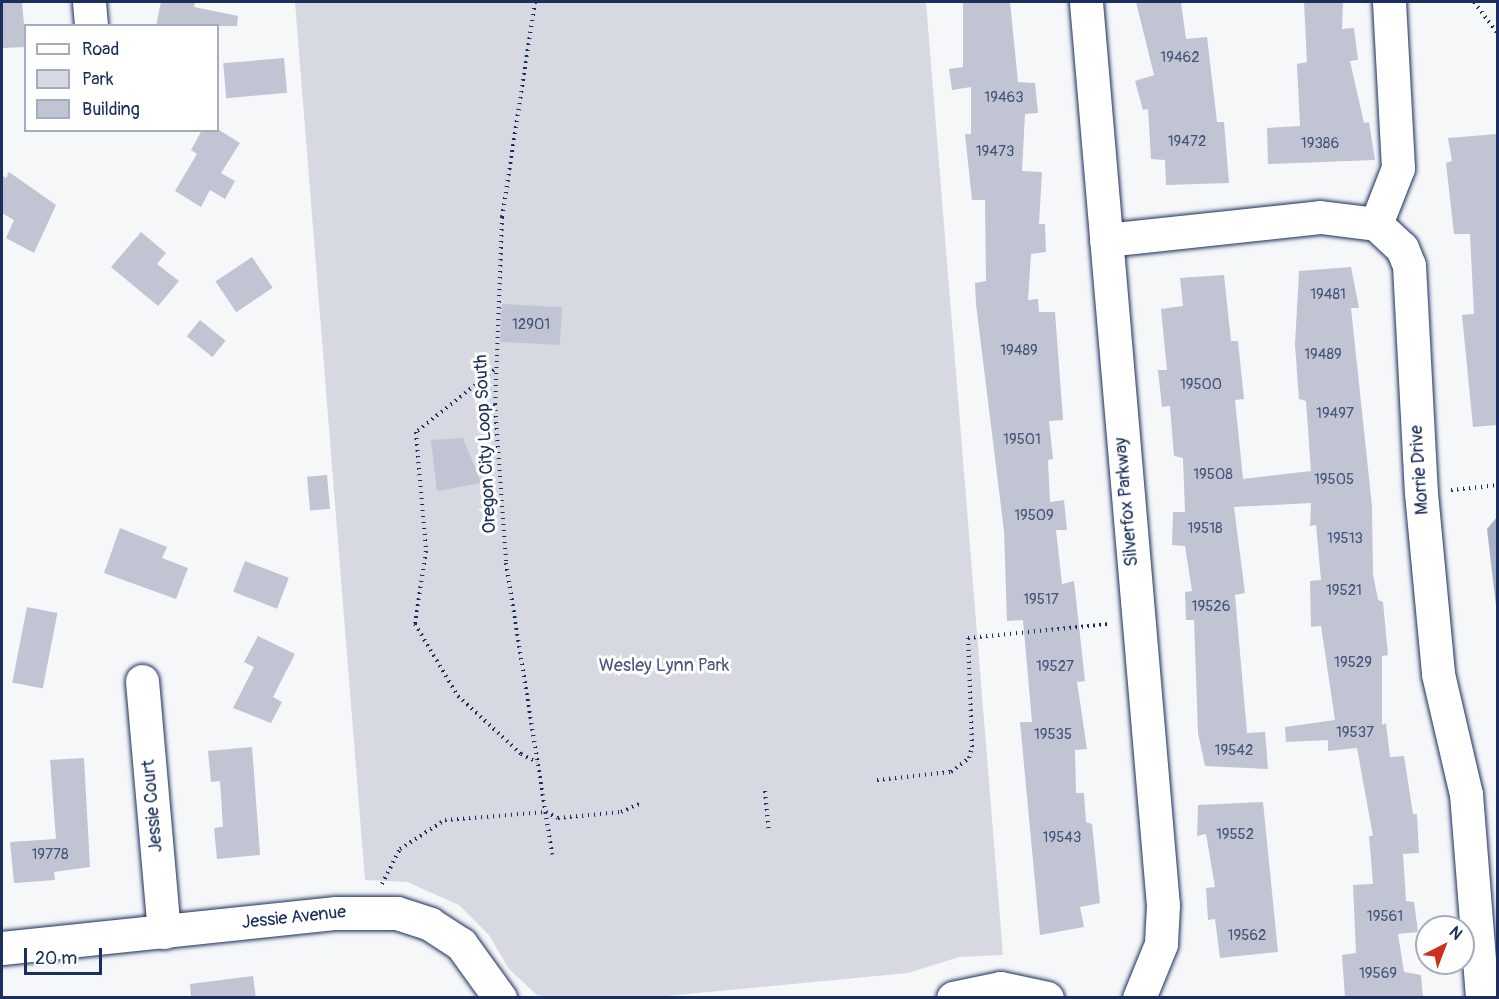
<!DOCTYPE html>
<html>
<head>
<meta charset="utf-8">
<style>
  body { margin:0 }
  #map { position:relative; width:1499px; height:999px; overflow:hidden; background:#f6f7f9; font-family:Pangolin,sans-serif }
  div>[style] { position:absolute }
  .green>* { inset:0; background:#d6d9e2 }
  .water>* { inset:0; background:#a9b0c1 }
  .building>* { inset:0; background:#c0c4d3; transform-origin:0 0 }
  .path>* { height:4px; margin-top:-2px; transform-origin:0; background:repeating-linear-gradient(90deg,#1b2f5e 0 1.5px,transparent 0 6px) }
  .roads { filter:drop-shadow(0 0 2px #1b2f5e) drop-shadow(0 0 2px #1b2f5e) }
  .minor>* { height:33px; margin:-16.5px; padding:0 16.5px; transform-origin:16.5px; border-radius:16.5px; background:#fff }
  span { translate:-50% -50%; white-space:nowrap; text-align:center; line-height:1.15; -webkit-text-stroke:6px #fff; paint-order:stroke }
  .number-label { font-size:15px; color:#44547b }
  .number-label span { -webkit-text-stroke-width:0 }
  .street-label { font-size:18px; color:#1b2f5e }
  .park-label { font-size:18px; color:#4a5a7f }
  .frame { position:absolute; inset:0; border:3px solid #1b2f5e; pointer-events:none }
  .legend { position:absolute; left:24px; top:24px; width:195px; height:108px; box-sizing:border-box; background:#fff; border:2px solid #a4acbf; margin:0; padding:8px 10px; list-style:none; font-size:18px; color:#1b2f5e }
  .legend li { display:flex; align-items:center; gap:12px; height:30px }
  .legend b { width:30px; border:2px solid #a4acbf }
  .north { position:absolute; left:1415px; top:915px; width:60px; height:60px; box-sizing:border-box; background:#fff; border:2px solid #a4acbf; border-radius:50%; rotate:42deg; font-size:16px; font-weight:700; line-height:24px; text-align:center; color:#1b2f5e }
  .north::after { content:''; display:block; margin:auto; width:21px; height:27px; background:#c8321e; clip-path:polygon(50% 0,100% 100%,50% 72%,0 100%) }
  .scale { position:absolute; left:24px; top:948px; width:78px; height:27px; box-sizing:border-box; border:3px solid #1b2f5e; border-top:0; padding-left:8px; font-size:18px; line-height:21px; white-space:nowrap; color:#1b2f5e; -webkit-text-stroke:4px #fff; paint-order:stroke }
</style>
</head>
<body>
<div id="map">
  <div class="green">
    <div style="clip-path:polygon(295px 2px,926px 2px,1003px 955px,959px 957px,908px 973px,656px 997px,550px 997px,537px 995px,509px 969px,489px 935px,459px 905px,407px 882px,365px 880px)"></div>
  </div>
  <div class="water">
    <div style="clip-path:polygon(1497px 517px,1497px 614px,1487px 529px)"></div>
  </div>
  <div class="building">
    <div style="clip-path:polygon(2px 2px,22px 2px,26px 47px,2px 48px)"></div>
    <div style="clip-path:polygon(161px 2px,195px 2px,194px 7px,238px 16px,237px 26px,156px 26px)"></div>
    <div style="clip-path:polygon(963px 2px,1010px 2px,1018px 82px,1035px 83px,1038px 113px,1025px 114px,1022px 171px,1042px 172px,1039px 224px,1045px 224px,1046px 252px,1031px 254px,1028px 300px,1038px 299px,1039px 312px,1055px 312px,1063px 420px,1049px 421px,1053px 459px,1048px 460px,1050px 502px,1064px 500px,1067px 530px,1056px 530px,1062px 584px,1074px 581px,1085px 681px,1077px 682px,1087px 749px,1075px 750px,1076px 793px,1084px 793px,1086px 822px,1092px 824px,1100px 903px,1080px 907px,1084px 927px,1040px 935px,1020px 722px,1032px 722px,1023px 620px,1007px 621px,1004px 531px,976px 304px,975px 283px,986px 281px,985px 200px,972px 200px,965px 134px,971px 134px,971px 87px,952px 90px,949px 69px,963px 67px)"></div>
    <div style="clip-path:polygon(1136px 2px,1181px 2px,1186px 39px,1207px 37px,1217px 122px,1224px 122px,1229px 183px,1166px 185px,1165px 160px,1151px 159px,1148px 109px,1143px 110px,1135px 81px,1154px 75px)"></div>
    <div style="clip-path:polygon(1304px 2px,1343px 2px,1342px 29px,1354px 28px,1358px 60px,1350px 61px,1364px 123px,1369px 122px,1375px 160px,1268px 164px,1267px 128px,1300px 126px,1297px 64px,1307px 62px)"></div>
    <div style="left:284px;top:58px;width:35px;height:61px;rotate:85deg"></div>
    <div style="clip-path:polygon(202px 130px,219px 130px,240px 143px,221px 173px,235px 181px,225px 199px,210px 190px,201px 207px,175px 191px,197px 154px,191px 150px)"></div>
    <div style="clip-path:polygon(1497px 134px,1497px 425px,1473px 427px,1462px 315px,1474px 314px,1470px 234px,1454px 234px,1446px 163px,1452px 161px,1448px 138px)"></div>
    <div style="clip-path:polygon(9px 172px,56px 205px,34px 253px,6px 238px,14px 220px,2px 213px,2px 175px,6px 178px)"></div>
    <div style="clip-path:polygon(141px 232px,166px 253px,157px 264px,179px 281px,158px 306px,111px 267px)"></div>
    <div style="left:252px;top:257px;width:37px;height:44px;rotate:56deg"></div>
    <div style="clip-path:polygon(1351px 267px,1359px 308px,1351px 308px,1372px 506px,1373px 574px,1378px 600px,1383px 602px,1388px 655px,1382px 656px,1382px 725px,1386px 723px,1390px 757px,1404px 756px,1413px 814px,1417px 814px,1419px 853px,1403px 854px,1406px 901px,1414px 902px,1418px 932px,1398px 934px,1404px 972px,1421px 975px,1423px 998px,1345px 998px,1342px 955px,1356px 953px,1353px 885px,1373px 884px,1369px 836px,1373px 836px,1357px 748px,1328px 751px,1328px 740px,1286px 742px,1285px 727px,1335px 720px,1321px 626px,1311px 627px,1310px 581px,1321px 580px,1316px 525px,1310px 526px,1311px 503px,1234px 507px,1245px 593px,1235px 595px,1247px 733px,1265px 732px,1268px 769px,1205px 766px,1198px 733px,1194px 620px,1186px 620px,1185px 592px,1192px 591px,1185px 546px,1172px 545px,1173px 512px,1185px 512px,1183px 458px,1174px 456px,1170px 406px,1162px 407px,1158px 370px,1167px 370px,1161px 309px,1183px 306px,1180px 278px,1224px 275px,1231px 341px,1238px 341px,1244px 399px,1235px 400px,1243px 479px,1311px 471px,1306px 401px,1299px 399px,1295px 345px,1299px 271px)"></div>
    <div style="left:502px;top:304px;width:60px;height:38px;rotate:3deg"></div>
    <div style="left:200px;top:320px;width:33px;height:21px;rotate:39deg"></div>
    <div style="clip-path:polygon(463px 438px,481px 483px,437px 491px,431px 440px)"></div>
    <div style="left:327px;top:475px;width:34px;height:20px;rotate:85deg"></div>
    <div style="clip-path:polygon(120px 528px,167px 547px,162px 558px,188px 568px,176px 599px,104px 573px)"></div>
    <div style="left:245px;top:561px;width:47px;height:33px;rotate:21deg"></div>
    <div style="left:27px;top:607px;width:31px;height:77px;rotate:11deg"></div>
    <div style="clip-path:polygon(258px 636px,295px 654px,273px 697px,282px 702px,271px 723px,233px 708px,254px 667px,244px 662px)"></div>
    <div style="clip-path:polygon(252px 747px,260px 855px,217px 859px,214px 828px,223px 827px,220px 781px,211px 782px,208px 751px)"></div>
    <div style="clip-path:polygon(84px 758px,90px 867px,54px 872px,55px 880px,14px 883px,10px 842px,56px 839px,50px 760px)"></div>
    <div style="clip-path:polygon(1263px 802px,1278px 952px,1220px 958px,1215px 919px,1208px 920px,1206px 888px,1215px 887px,1206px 834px,1197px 836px,1198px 805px)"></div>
    <div style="clip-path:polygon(253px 976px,256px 998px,191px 998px,190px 984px)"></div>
  </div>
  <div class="path">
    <div style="left:535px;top:2px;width:218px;rotate:98.7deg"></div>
    <div style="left:502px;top:217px;width:187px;rotate:92.1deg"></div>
    <div style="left:495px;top:404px;width:159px;rotate:86deg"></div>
    <div style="left:506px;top:563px;width:295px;rotate:81deg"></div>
    <div style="left:1474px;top:2px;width:40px;rotate:53deg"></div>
    <div style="left:494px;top:370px;width:100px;rotate:141.5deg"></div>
    <div style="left:416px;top:432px;width:119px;rotate:85.2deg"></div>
    <div style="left:426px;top:551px;width:74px;rotate:98.6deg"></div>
    <div style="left:415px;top:624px;width:84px;rotate:59.2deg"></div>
    <div style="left:458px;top:696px;width:86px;rotate:42.6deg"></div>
    <div style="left:521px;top:754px;width:18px;rotate:27deg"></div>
    <div style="left:1451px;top:490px;width:47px;rotate:-6.1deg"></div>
    <div style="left:877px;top:780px;width:74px;rotate:-6.2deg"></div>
    <div style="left:951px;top:772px;width:23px;rotate:-38deg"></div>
    <div style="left:969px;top:758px;width:11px;rotate:-75deg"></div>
    <div style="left:972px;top:747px;width:109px;rotate:-92.1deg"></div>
    <div style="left:968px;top:638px;width:142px;rotate:-5.7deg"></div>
    <div style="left:765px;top:791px;width:41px;rotate:84.4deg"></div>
    <div style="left:382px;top:884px;width:39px;rotate:-63deg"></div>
    <div style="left:400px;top:849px;width:54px;rotate:-32.8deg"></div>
    <div style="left:445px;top:820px;width:101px;rotate:-4.5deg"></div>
    <div style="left:546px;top:812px;width:13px;rotate:27deg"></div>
    <div style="left:558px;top:818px;width:63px;rotate:-5.4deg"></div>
    <div style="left:621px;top:812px;width:22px;rotate:-24deg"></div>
  </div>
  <div class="roads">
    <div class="minor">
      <div style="left:89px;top:2px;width:24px;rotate:85deg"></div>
      <div style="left:1086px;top:2px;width:906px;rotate:85.13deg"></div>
      <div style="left:1163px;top:905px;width:39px;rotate:93deg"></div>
      <div style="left:1161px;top:944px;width:58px;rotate:112.2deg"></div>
      <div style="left:1376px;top:224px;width:60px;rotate:-68.6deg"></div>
      <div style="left:1398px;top:168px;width:166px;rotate:-93.1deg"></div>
      <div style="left:1106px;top:240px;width:215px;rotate:-6.1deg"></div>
      <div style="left:1320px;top:217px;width:56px;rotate:7.1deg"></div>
      <div style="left:1376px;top:224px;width:35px;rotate:43deg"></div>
      <div style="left:1402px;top:248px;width:18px;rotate:68deg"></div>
      <div style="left:1409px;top:265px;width:228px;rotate:87deg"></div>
      <div style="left:1421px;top:493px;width:182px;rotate:84.6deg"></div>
      <div style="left:1438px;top:674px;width:123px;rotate:76.9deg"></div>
      <div style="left:1466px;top:794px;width:205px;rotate:85.5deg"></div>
      <div style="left:142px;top:681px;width:252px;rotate:85deg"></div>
      <div style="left:2px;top:948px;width:336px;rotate:-6deg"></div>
      <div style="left:336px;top:913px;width:61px"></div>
      <div style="left:397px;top:913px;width:35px;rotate:18deg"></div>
      <div style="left:430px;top:924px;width:37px;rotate:33deg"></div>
      <div style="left:461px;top:944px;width:67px;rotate:54.2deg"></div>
      <div style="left:953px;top:998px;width:48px;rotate:-12deg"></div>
      <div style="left:1000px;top:988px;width:48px;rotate:12deg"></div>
    </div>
  </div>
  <div class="number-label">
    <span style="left:1180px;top:58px">19462</span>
    <span style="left:1004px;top:98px">19463</span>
    <span style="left:1187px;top:142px">19472</span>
    <span style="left:1320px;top:144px">19386</span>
    <span style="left:995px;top:152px">19473</span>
    <span style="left:1328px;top:295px">19481</span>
    <span style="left:531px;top:325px">12901</span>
    <span style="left:1019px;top:351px">19489</span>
    <span style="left:1323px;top:355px">19489</span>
    <span style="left:1201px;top:385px">19500</span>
    <span style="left:1335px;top:414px">19497</span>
    <span style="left:1022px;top:440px">19501</span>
    <span style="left:1213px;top:475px">19508</span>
    <span style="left:1334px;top:480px">19505</span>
    <span style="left:1034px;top:516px">19509</span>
    <span style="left:1205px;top:529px">19518</span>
    <span style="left:1345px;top:539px">19513</span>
    <span style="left:1344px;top:591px">19521</span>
    <span style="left:1041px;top:600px">19517</span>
    <span style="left:1211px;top:607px">19526</span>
    <span style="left:1353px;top:663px">19529</span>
    <span style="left:1055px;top:667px">19527</span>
    <span style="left:1355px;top:733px">19537</span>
    <span style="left:1053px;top:735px">19535</span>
    <span style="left:1234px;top:751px">19542</span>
    <span style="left:1235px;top:835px">19552</span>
    <span style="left:1062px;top:838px">19543</span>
    <span style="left:50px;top:855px">19778</span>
    <span style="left:1385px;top:917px">19561</span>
    <span style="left:1247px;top:936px">19562</span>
    <span style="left:1378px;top:974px">19569</span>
  </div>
  <div class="street-label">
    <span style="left:486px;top:444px;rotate:-93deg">Oregon City Loop South</span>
    <span style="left:1420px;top:470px;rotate:-94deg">Morrie Drive</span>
    <span style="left:1127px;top:502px;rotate:-95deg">Silverfox Parkway</span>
    <span style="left:153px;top:806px;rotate:-95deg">Jessie Court</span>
    <span style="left:294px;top:918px;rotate:-6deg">Jessie Avenue</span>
  </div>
  <div class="park-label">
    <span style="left:664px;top:666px">Wesley Lynn Park</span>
  </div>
  <div class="frame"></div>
  <ul class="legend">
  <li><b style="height:8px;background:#fff"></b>Road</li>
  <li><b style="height:16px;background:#d6d9e2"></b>Park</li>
  <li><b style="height:16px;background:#c0c4d3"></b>Building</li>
  </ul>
  <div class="north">N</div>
  <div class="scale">20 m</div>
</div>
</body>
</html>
